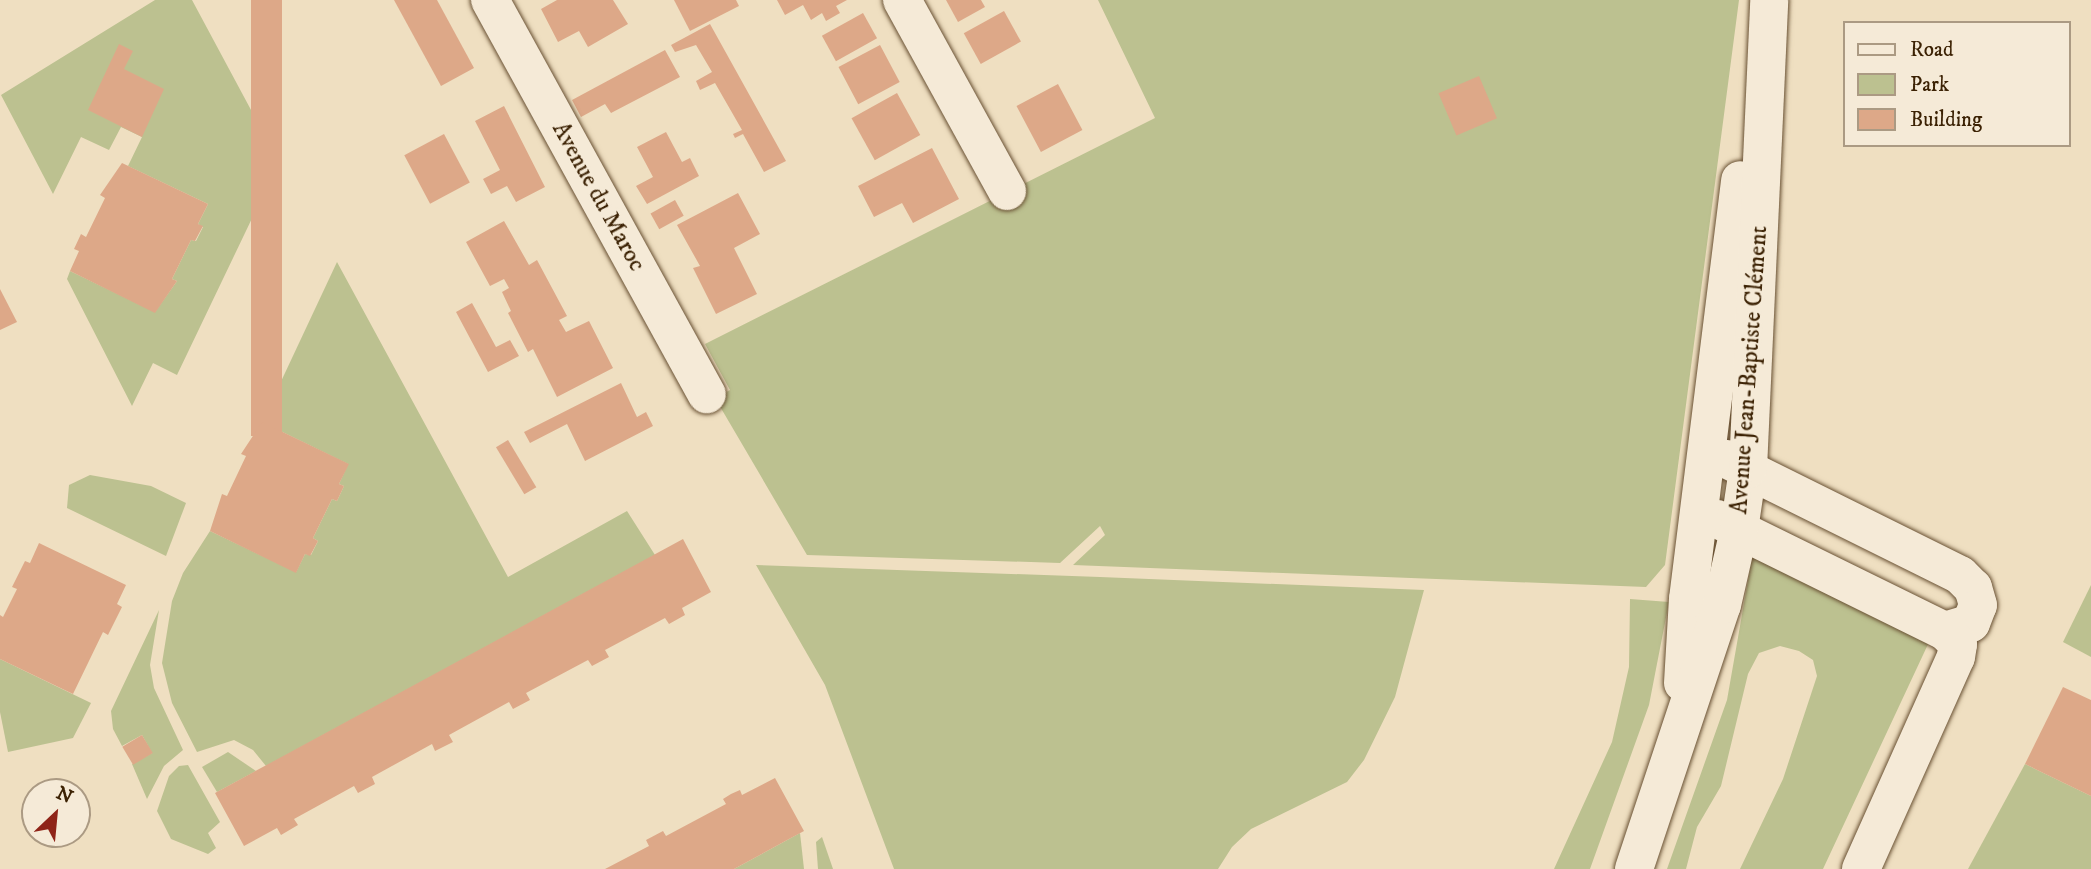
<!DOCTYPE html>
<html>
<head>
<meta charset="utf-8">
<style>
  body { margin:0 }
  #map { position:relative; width:2091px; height:869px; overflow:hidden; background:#efdfc1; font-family:"IM FELL DW Pica",serif }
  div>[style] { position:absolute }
  .green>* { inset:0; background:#bcc190 }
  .building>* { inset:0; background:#dda888; transform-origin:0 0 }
  .roads { filter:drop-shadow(0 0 2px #695133) drop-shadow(0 0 2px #695133) }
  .minor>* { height:38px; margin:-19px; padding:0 19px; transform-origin:19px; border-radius:19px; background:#f5ead7 }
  span { translate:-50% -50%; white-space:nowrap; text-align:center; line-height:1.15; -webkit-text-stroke:5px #f5ead7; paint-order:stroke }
  .street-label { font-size:24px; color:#3c2204 }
  .legend { position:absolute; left:1843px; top:21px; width:228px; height:126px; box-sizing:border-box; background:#f5ead7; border:2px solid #ab9a83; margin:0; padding:9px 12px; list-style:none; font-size:21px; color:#3c2204 }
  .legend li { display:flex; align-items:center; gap:14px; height:35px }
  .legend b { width:35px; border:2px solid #ab9a83 }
  .north { position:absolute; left:21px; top:778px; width:70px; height:70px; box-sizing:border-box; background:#f5ead7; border:2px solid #ab9a83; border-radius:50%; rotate:26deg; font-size:19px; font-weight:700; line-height:28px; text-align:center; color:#3c2204 }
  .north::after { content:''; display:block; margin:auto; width:24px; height:32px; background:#8f2418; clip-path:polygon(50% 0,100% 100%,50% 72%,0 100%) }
</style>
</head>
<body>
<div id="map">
  <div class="green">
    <div style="clip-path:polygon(155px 0,192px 0,279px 162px,177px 375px,153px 363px,132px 406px,67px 279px,70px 271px,155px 312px,177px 281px,172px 279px,191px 240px,196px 241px,203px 227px,198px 224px,208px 204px,128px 166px,142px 137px,121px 127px,109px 150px,81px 137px,53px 194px,1px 95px)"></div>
    <div style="clip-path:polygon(1098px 0,1739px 0,1665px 565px,1646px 587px,1073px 565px,1105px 535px,1100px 526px,1060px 563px,807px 555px,715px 398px,730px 390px,705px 344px,1155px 118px)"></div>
    <div style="clip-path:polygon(337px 262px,508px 577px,627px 511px,655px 555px,266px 766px,253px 750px,234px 740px,197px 752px,172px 703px,162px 663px,172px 601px,183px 573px,210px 531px,296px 572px,305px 554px,311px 555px,318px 541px,313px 538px,332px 499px,337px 501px,344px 486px,339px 484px,348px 464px,262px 422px)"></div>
    <div style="clip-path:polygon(90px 475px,151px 486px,186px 503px,166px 556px,67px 508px,69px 485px)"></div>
    <div style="clip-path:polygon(1753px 552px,1930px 640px,1823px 869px,1740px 869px,1783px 779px,1817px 676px,1813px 660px,1799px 651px,1780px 646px,1759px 653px,1748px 674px,1721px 786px,1697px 827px,1686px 869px,1667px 869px,1727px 700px)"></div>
    <div style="clip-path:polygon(756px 565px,1100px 577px,1424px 590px,1395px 697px,1364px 760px,1347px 782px,1251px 829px,1232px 847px,1218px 869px,894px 869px,825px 685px)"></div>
    <div style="clip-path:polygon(2091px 585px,2091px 657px,2063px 642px)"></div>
    <div style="clip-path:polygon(1630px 599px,1669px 602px,1649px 705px,1590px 869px,1554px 869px,1612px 742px,1629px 667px)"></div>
    <div style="clip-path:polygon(159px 610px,150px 665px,154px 688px,183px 750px,164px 766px,147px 799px,132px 764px,152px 753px,142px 735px,122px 746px,113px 729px,111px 711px)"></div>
    <div style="clip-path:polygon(0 659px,91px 703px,73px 738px,8px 752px,0 712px)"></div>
    <div style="clip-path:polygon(228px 752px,256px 771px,217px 792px,202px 767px)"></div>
    <div style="clip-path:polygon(2025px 764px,2091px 796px,2091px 869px,1968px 869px)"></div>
    <div style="clip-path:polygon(188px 765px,220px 822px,208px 833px,216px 848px,208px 854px,171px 839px,157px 811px,169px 776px,179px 766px)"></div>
    <div style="clip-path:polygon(800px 833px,804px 869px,734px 869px)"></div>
    <div style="clip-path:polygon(822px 837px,833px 869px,818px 869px,816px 842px)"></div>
  </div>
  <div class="building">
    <div style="left:251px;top:0;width:31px;height:436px"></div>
    <div style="clip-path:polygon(394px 0,437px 0,474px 68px,441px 86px)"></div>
    <div style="clip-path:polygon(557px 0,613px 0,628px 24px,588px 47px,579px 31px,558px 42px,541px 9px)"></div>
    <div style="clip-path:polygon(674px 0,736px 0,739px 6px,690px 31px)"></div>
    <div style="clip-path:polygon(777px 0,847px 0,836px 6px,840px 13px,826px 21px,822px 13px,811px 20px,803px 5px,785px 15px)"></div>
    <div style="clip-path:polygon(946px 0,981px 0,985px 7px,958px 22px)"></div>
    <div style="left:1004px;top:11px;width:35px;height:46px;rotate:61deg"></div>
    <div style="left:863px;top:13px;width:29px;height:47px;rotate:61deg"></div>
    <div style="clip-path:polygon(710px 24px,786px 161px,764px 172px,743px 134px,735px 138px,733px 134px,742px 130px,715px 83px,700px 90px,696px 81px,712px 72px,696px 45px,675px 52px,671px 45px)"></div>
    <div style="clip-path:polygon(119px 44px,133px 51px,124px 69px,164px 89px,142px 137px,88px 110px)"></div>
    <div style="left:880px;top:45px;width:42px;height:47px;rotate:62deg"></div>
    <div style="clip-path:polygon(665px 50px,680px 77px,611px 113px,605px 104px,581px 117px,572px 100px)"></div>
    <div style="left:1479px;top:76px;width:46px;height:44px;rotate:67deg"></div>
    <div style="left:1058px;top:84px;width:52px;height:47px;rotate:62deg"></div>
    <div style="left:897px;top:93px;width:48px;height:52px;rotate:61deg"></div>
    <div style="clip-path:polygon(504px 106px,545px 187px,516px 202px,507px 186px,491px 194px,483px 179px,500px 170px,475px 121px)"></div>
    <div style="clip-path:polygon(666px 132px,682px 162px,690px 158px,699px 176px,647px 204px,636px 186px,653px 177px,637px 147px)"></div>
    <div style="left:444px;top:134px;width:55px;height:45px;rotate:62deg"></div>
    <div style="clip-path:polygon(932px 148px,959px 199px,913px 223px,902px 203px,874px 217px,858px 186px)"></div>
    <div style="clip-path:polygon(122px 163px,208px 204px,198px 224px,203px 226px,195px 241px,191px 240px,172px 279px,177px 281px,155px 313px,70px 271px,79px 251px,74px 249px,81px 234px,86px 237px,105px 198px,100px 195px)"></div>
    <div style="clip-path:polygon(738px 193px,760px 234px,734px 248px,757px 294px,716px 314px,693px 268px,700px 266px,677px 225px)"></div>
    <div style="left:675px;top:200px;width:18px;height:28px;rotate:61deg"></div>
    <div style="clip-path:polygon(504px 221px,529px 265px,537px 260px,567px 316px,559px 320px,566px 332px,589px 321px,613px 368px,557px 397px,533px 349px,528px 352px,508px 313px,511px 311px,502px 292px,509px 288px,504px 279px,490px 286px,466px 242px)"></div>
    <div style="clip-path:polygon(0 289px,17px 322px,0 330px)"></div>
    <div style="clip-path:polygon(472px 303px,496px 347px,510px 340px,519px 356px,488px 372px,456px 312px)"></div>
    <div style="clip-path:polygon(621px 383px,637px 417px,646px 412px,653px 426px,585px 461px,567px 424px,530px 443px,524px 432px)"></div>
    <div style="clip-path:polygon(262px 422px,349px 464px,339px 484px,344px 486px,337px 501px,332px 499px,313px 538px,318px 541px,310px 556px,305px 554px,296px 573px,210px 531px,222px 494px,227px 496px,246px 456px,241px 454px)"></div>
    <div style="left:508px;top:440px;width:55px;height:14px;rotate:59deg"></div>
    <div style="clip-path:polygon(683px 539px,711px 592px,682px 608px,685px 615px,669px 624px,665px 618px,605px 650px,609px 657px,592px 666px,588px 660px,526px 693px,530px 700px,513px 709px,509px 702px,449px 735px,453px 742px,435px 751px,432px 744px,372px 777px,375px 784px,358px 793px,354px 786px,294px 819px,298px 825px,281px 835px,277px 828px,244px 846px,215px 793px)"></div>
    <div style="clip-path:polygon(39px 543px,126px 585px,117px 604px,122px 607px,108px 635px,103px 632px,73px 694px,0 659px,0 615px,3px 617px,17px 589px,12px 587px,25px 561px,30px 563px)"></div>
    <div style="clip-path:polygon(2063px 687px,2091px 700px,2091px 796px,2025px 764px)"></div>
    <div style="left:142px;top:735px;width:21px;height:23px;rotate:59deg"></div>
    <div style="clip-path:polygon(775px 778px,804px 831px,789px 839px,734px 869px,605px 869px,649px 846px,646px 840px,663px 831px,666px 836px,726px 804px,723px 799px,731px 794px,740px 790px,742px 795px)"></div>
  </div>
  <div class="roads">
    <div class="minor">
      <div style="left:490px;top:0;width:450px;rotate:61.2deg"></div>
      <div style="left:902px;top:0;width:218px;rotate:61.2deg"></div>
      <div style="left:1717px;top:519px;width:254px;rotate:26.2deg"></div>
      <div style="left:1945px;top:631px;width:27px;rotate:-17deg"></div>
      <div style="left:1971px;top:623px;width:19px;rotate:-69deg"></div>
      <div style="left:1978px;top:605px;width:18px;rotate:-106deg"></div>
      <div style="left:1973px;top:588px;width:18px;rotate:-135deg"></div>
      <div style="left:1960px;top:575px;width:261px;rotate:-153.6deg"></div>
      <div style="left:1683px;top:683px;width:84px;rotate:-86.6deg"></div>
      <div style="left:1688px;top:599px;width:422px;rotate:-82.9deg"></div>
      <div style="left:1634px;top:869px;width:278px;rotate:-71.6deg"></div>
      <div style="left:1722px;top:605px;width:77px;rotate:-77.2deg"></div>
      <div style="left:1739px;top:530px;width:62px;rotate:-81.6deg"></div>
      <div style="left:1748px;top:469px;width:469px;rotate:-87.4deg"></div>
      <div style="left:1861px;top:869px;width:232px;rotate:-65.9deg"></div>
      <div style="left:1956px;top:657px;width:13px;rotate:-81deg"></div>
      <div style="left:1958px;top:644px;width:18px;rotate:-135deg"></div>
    </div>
  </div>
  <div class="street-label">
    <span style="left:598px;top:197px;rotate:61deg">Avenue du Maroc</span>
    <span style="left:1750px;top:370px;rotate:-86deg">Avenue Jean-Baptiste Clément</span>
  </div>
  <ul class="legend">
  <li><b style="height:9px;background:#f5ead7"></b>Road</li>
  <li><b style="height:19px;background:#bcc190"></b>Park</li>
  <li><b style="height:19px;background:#dda888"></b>Building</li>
  </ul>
  <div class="north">N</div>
</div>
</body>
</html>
